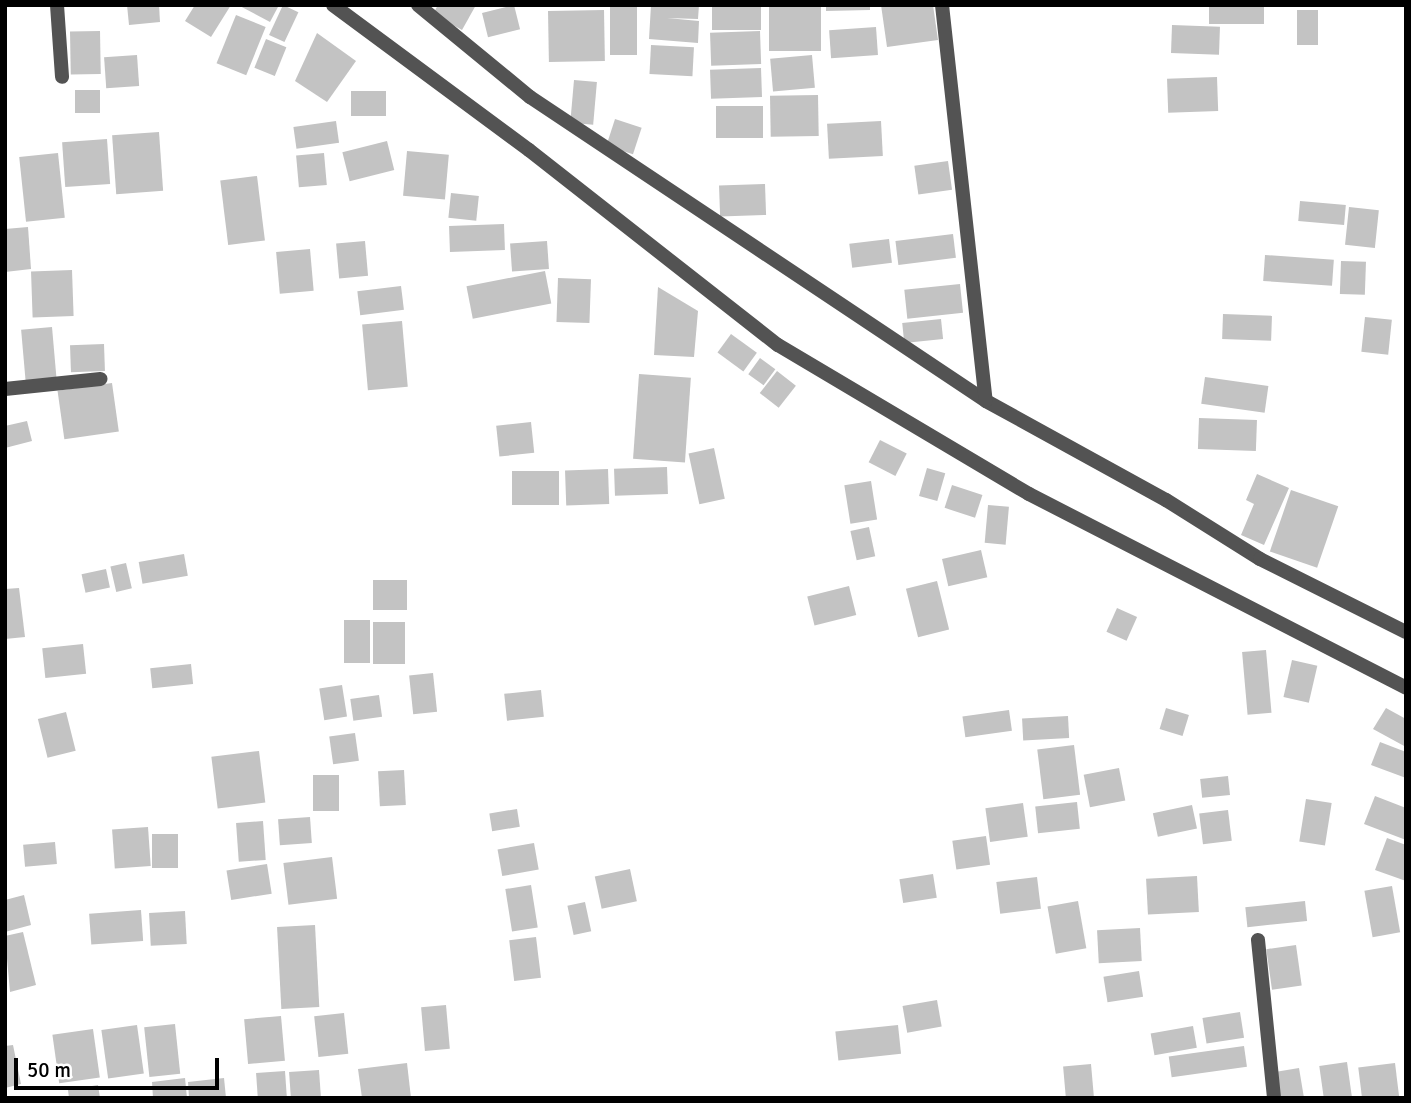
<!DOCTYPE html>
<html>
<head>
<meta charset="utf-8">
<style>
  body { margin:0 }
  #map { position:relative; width:1411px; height:1103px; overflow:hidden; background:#fff; font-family:Signika,sans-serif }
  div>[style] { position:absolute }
  .building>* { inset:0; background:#c3c3c3; transform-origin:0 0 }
  .street>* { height:14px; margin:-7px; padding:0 7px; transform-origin:7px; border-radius:7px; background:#535353 }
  span { translate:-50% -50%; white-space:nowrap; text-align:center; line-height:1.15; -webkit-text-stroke:7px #fff; paint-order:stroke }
  .frame { position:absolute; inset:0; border:7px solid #000; pointer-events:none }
  .scale { position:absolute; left:14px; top:1058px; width:205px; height:32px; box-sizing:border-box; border:4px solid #000; border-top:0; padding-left:9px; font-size:21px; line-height:24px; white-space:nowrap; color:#000; -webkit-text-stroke:5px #fff; paint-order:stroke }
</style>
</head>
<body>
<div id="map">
  <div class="building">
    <div style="clip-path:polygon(127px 5px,159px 5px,160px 22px,129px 25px)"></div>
    <div style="clip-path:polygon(195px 5px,231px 5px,211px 37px,185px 21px)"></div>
    <div style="clip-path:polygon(238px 5px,279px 5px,270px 22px)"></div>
    <div style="left:283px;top:5px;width:17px;height:33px;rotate:25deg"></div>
    <div style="clip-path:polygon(438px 5px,476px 5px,462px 30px,433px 14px)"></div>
    <div style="left:514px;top:5px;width:25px;height:33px;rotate:76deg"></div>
    <div style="left:610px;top:5px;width:27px;height:50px"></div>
    <div style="clip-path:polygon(651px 5px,699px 5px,698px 19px,667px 18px,699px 21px,698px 43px,649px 39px)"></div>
    <div style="left:769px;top:5px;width:52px;height:46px"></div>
    <div style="clip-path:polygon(826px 5px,870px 5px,870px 10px,826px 11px)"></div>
    <div style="clip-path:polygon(881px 5px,933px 5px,938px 40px,887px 47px)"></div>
    <div style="left:1209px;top:5px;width:55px;height:19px"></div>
    <div style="left:761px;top:6px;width:24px;height:49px;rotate:90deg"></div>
    <div style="left:604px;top:10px;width:51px;height:56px;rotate:89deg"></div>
    <div style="left:1297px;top:10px;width:21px;height:35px"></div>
    <div style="left:236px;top:15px;width:32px;height:52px;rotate:22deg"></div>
    <div style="left:1172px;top:25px;width:48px;height:28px;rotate:2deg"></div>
    <div style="left:876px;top:27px;width:28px;height:47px;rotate:86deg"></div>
    <div style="left:100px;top:31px;width:43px;height:30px;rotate:89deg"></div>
    <div style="left:760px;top:31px;width:33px;height:50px;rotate:88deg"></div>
    <div style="clip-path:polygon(317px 33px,356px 61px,327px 102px,295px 81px)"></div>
    <div style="left:266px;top:39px;width:22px;height:31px;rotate:22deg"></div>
    <div style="left:651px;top:45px;width:43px;height:29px;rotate:3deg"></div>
    <div style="left:137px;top:55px;width:31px;height:33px;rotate:86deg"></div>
    <div style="left:812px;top:55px;width:33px;height:42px;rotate:85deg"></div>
    <div style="left:761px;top:68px;width:29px;height:51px;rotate:88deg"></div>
    <div style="left:1217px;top:77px;width:34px;height:50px;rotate:88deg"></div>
    <div style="left:574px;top:80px;width:23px;height:43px;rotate:5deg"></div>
    <div style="left:75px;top:90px;width:25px;height:23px"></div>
    <div style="left:351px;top:91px;width:35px;height:25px"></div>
    <div style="left:818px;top:95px;width:41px;height:48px;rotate:89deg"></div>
    <div style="left:763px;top:106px;width:32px;height:47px;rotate:90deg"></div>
    <div style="left:615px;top:119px;width:28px;height:28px;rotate:18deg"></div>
    <div style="left:336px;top:121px;width:22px;height:43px;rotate:82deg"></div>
    <div style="left:881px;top:121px;width:35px;height:54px;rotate:87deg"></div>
    <div style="left:159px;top:132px;width:59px;height:47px;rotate:86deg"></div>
    <div style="left:107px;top:139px;width:45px;height:45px;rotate:86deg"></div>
    <div style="left:387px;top:141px;width:30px;height:46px;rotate:76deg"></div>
    <div style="left:407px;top:151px;width:42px;height:45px;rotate:5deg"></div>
    <div style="left:58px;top:153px;width:65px;height:39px;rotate:84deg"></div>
    <div style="left:324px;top:153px;width:32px;height:28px;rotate:85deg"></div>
    <div style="left:948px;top:161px;width:29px;height:34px;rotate:82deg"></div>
    <div style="left:257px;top:176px;width:65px;height:37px;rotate:83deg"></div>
    <div style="left:765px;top:184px;width:31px;height:46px;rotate:88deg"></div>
    <div style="left:451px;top:193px;width:28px;height:25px;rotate:6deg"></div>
    <div style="left:1300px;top:201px;width:46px;height:20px;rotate:5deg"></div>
    <div style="left:1349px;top:207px;width:30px;height:38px;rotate:6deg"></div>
    <div style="left:504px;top:224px;width:26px;height:55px;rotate:88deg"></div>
    <div style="clip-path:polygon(28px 227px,31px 269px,5px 272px,5px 229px)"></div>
    <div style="left:953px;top:234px;width:24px;height:58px;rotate:83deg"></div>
    <div style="left:889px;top:239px;width:24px;height:40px;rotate:83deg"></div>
    <div style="left:365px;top:241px;width:35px;height:29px;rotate:85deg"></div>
    <div style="left:547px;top:241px;width:28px;height:37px;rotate:86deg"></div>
    <div style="left:310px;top:249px;width:42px;height:34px;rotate:85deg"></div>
    <div style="left:1265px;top:255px;width:69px;height:26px;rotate:4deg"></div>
    <div style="left:1341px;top:261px;width:25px;height:33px;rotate:2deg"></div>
    <div style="left:72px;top:270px;width:46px;height:41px;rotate:88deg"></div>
    <div style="left:545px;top:271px;width:33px;height:80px;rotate:79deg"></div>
    <div style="left:558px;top:278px;width:33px;height:44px;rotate:2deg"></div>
    <div style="left:960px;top:284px;width:29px;height:56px;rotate:84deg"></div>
    <div style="left:401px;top:286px;width:24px;height:44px;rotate:83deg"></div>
    <div style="clip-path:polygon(658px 287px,698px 311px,694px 357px,654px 355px)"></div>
    <div style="left:1223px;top:314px;width:49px;height:25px;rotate:2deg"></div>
    <div style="left:1365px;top:317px;width:27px;height:35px;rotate:6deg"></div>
    <div style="left:941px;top:319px;width:20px;height:39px;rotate:84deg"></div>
    <div style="left:402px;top:321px;width:66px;height:40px;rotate:85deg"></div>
    <div style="left:52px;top:327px;width:52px;height:31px;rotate:85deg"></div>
    <div style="left:731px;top:334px;width:32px;height:23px;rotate:36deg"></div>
    <div style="left:104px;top:344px;width:27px;height:34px;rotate:88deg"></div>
    <div style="left:760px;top:358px;width:19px;height:20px;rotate:36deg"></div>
    <div style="left:777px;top:371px;width:24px;height:28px;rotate:38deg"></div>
    <div style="left:639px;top:374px;width:52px;height:85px;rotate:4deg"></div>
    <div style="left:1205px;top:377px;width:64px;height:27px;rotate:8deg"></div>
    <div style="left:112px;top:383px;width:49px;height:55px;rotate:82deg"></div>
    <div style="left:1199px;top:418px;width:58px;height:31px;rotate:2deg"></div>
    <div style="clip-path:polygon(27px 421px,32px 441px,5px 448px,5px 426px)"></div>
    <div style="left:531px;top:422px;width:31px;height:35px;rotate:84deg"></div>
    <div style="left:880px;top:440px;width:30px;height:25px;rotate:27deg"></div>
    <div style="left:714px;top:448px;width:52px;height:26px;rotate:78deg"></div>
    <div style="left:667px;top:467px;width:27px;height:53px;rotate:88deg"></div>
    <div style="left:927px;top:468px;width:19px;height:29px;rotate:16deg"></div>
    <div style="left:608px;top:469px;width:35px;height:43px;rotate:88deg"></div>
    <div style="left:512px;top:471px;width:47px;height:34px"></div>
    <div style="clip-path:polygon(1257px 474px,1289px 488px,1264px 545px,1241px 535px,1254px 504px,1246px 500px)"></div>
    <div style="left:871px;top:481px;width:39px;height:27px;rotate:81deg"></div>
    <div style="left:952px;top:485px;width:32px;height:24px;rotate:18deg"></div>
    <div style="left:1291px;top:490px;width:50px;height:65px;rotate:19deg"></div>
    <div style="left:988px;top:505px;width:21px;height:38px;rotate:5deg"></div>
    <div style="left:869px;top:527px;width:30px;height:19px;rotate:78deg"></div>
    <div style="left:981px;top:550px;width:28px;height:40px;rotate:77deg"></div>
    <div style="left:184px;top:554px;width:22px;height:46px;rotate:80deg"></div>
    <div style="left:126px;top:563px;width:26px;height:16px;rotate:77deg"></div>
    <div style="left:106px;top:569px;width:19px;height:25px;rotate:78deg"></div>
    <div style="left:373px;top:580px;width:34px;height:30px"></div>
    <div style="left:937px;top:581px;width:50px;height:32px;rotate:76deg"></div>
    <div style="left:849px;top:586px;width:30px;height:43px;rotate:76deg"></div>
    <div style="clip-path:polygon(19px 588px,25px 637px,5px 639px,5px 589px)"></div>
    <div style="left:1117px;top:608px;width:22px;height:26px;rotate:24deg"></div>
    <div style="left:344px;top:620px;width:26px;height:43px"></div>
    <div style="left:405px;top:622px;width:42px;height:32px;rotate:90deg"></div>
    <div style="left:83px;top:644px;width:30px;height:41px;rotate:84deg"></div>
    <div style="left:1266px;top:650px;width:63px;height:24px;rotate:85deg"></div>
    <div style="left:1292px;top:660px;width:26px;height:38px;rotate:13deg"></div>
    <div style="left:191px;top:664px;width:20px;height:41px;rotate:84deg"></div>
    <div style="left:433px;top:673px;width:39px;height:24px;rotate:84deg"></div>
    <div style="left:342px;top:685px;width:32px;height:23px;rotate:81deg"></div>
    <div style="left:541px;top:690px;width:27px;height:37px;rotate:84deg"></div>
    <div style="left:379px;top:695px;width:22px;height:29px;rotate:82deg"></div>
    <div style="left:1166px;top:708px;width:24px;height:22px;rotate:17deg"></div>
    <div style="clip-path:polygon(1386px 708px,1406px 719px,1406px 747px,1373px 729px)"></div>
    <div style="left:1009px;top:710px;width:21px;height:47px;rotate:82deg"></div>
    <div style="left:66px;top:712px;width:40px;height:29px;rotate:76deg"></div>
    <div style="left:1068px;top:716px;width:22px;height:46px;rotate:87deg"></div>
    <div style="left:355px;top:733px;width:28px;height:26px;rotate:82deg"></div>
    <div style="clip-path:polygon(1380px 742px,1406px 752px,1406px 778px,1371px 765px)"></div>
    <div style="left:1074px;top:745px;width:50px;height:37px;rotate:83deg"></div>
    <div style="left:259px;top:751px;width:52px;height:48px;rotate:83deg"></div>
    <div style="left:1119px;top:768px;width:33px;height:36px;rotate:79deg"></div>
    <div style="left:404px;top:770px;width:35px;height:26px;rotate:87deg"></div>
    <div style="left:313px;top:775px;width:26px;height:36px"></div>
    <div style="left:1228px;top:776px;width:19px;height:28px;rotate:84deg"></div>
    <div style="clip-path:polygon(1375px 796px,1406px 808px,1406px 840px,1364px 824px)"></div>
    <div style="left:1306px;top:799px;width:26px;height:43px;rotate:9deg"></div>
    <div style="left:1077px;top:802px;width:27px;height:42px;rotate:84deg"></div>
    <div style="left:1023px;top:803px;width:34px;height:38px;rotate:82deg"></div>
    <div style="left:1192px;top:805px;width:24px;height:40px;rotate:78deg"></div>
    <div style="left:517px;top:809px;width:18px;height:28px;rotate:81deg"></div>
    <div style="left:1228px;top:810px;width:31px;height:29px;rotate:83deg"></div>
    <div style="left:310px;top:817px;width:26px;height:32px;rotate:86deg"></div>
    <div style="left:263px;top:821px;width:39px;height:27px;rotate:86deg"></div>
    <div style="left:148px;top:827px;width:39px;height:36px;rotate:86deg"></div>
    <div style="left:152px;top:834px;width:26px;height:34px"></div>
    <div style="left:986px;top:836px;width:29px;height:34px;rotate:82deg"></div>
    <div style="clip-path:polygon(1387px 838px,1406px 845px,1406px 881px,1375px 870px)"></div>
    <div style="left:55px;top:842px;width:22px;height:32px;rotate:85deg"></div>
    <div style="left:534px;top:843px;width:27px;height:37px;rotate:80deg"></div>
    <div style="left:332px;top:857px;width:42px;height:49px;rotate:83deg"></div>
    <div style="left:267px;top:864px;width:30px;height:41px;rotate:81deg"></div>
    <div style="left:630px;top:869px;width:33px;height:36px;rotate:78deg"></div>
    <div style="left:933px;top:874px;width:24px;height:34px;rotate:81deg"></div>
    <div style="left:1197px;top:876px;width:36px;height:51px;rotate:87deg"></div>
    <div style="left:1037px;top:877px;width:32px;height:41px;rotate:83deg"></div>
    <div style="left:531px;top:885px;width:43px;height:26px;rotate:81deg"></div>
    <div style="left:1392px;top:886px;width:47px;height:28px;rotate:80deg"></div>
    <div style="clip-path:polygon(24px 895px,31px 925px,5px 932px,5px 900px)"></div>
    <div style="left:1078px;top:901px;width:48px;height:31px;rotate:80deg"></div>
    <div style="left:1305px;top:901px;width:20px;height:60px;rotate:84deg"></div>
    <div style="left:585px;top:902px;width:30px;height:18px;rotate:78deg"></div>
    <div style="left:141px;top:910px;width:31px;height:52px;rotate:86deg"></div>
    <div style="left:185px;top:911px;width:33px;height:36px;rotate:87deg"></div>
    <div style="left:315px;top:925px;width:82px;height:38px;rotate:87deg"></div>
    <div style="left:1140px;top:928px;width:33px;height:43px;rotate:87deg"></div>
    <div style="clip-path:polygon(23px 932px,36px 985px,10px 992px,5px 936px)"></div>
    <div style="left:536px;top:937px;width:41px;height:27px;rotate:83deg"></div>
    <div style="left:1296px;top:945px;width:41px;height:30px;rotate:82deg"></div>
    <div style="left:1139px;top:971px;width:26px;height:36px;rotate:81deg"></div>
    <div style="left:937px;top:1000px;width:27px;height:35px;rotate:80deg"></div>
    <div style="left:446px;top:1005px;width:44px;height:25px;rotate:85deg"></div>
    <div style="left:1240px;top:1012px;width:26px;height:38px;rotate:81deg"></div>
    <div style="left:344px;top:1013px;width:41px;height:30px;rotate:84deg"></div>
    <div style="left:281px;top:1016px;width:45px;height:37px;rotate:85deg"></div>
    <div style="left:175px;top:1024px;width:50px;height:31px;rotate:84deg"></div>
    <div style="left:137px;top:1025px;width:49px;height:36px;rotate:82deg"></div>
    <div style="left:898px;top:1025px;width:29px;height:63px;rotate:84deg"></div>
    <div style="left:1193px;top:1026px;width:22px;height:43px;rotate:80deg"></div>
    <div style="left:93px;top:1029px;width:49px;height:41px;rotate:82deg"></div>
    <div style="clip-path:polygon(13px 1045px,21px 1084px,5px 1088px,5px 1046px)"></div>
    <div style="left:1244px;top:1046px;width:21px;height:76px;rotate:82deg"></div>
    <div style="left:1347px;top:1062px;width:36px;height:28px;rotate:82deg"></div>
    <div style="clip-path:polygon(407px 1063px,411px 1098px,362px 1098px,358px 1069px)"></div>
    <div style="left:1395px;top:1063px;width:35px;height:37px;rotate:83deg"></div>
    <div style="left:1091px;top:1064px;width:34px;height:28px;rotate:85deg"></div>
    <div style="clip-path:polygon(1299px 1068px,1304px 1098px,1279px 1098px,1275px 1072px)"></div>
    <div style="left:319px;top:1070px;width:28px;height:30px;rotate:86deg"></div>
    <div style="left:285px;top:1071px;width:27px;height:29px;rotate:86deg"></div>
    <div style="clip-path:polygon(185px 1078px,187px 1098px,153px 1098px,152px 1082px)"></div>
    <div style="clip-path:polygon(224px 1078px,226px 1098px,189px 1098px,188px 1082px)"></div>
    <div style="clip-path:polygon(98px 1085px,100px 1098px,69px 1098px,68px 1090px)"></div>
  </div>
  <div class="street">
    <div style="left:57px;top:5px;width:72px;rotate:86deg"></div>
    <div style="left:333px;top:5px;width:244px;rotate:36.5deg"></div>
    <div style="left:529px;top:150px;width:316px;rotate:38.1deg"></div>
    <div style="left:778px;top:345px;width:292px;rotate:30.7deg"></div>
    <div style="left:1029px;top:494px;width:424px;rotate:27.2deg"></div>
    <div style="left:418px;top:5px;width:145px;rotate:39.4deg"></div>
    <div style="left:530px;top:97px;width:548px;rotate:33.69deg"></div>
    <div style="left:986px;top:401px;width:205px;rotate:28.8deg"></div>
    <div style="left:1166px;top:500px;width:111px;rotate:32.1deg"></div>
    <div style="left:1260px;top:559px;width:163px;rotate:26.6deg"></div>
    <div style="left:942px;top:5px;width:398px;rotate:83.7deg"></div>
    <div style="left:5px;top:389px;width:96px;rotate:-6deg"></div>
    <div style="left:1258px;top:940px;width:159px;rotate:84.2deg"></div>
  </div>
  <div class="frame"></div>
  <div class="scale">50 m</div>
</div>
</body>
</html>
